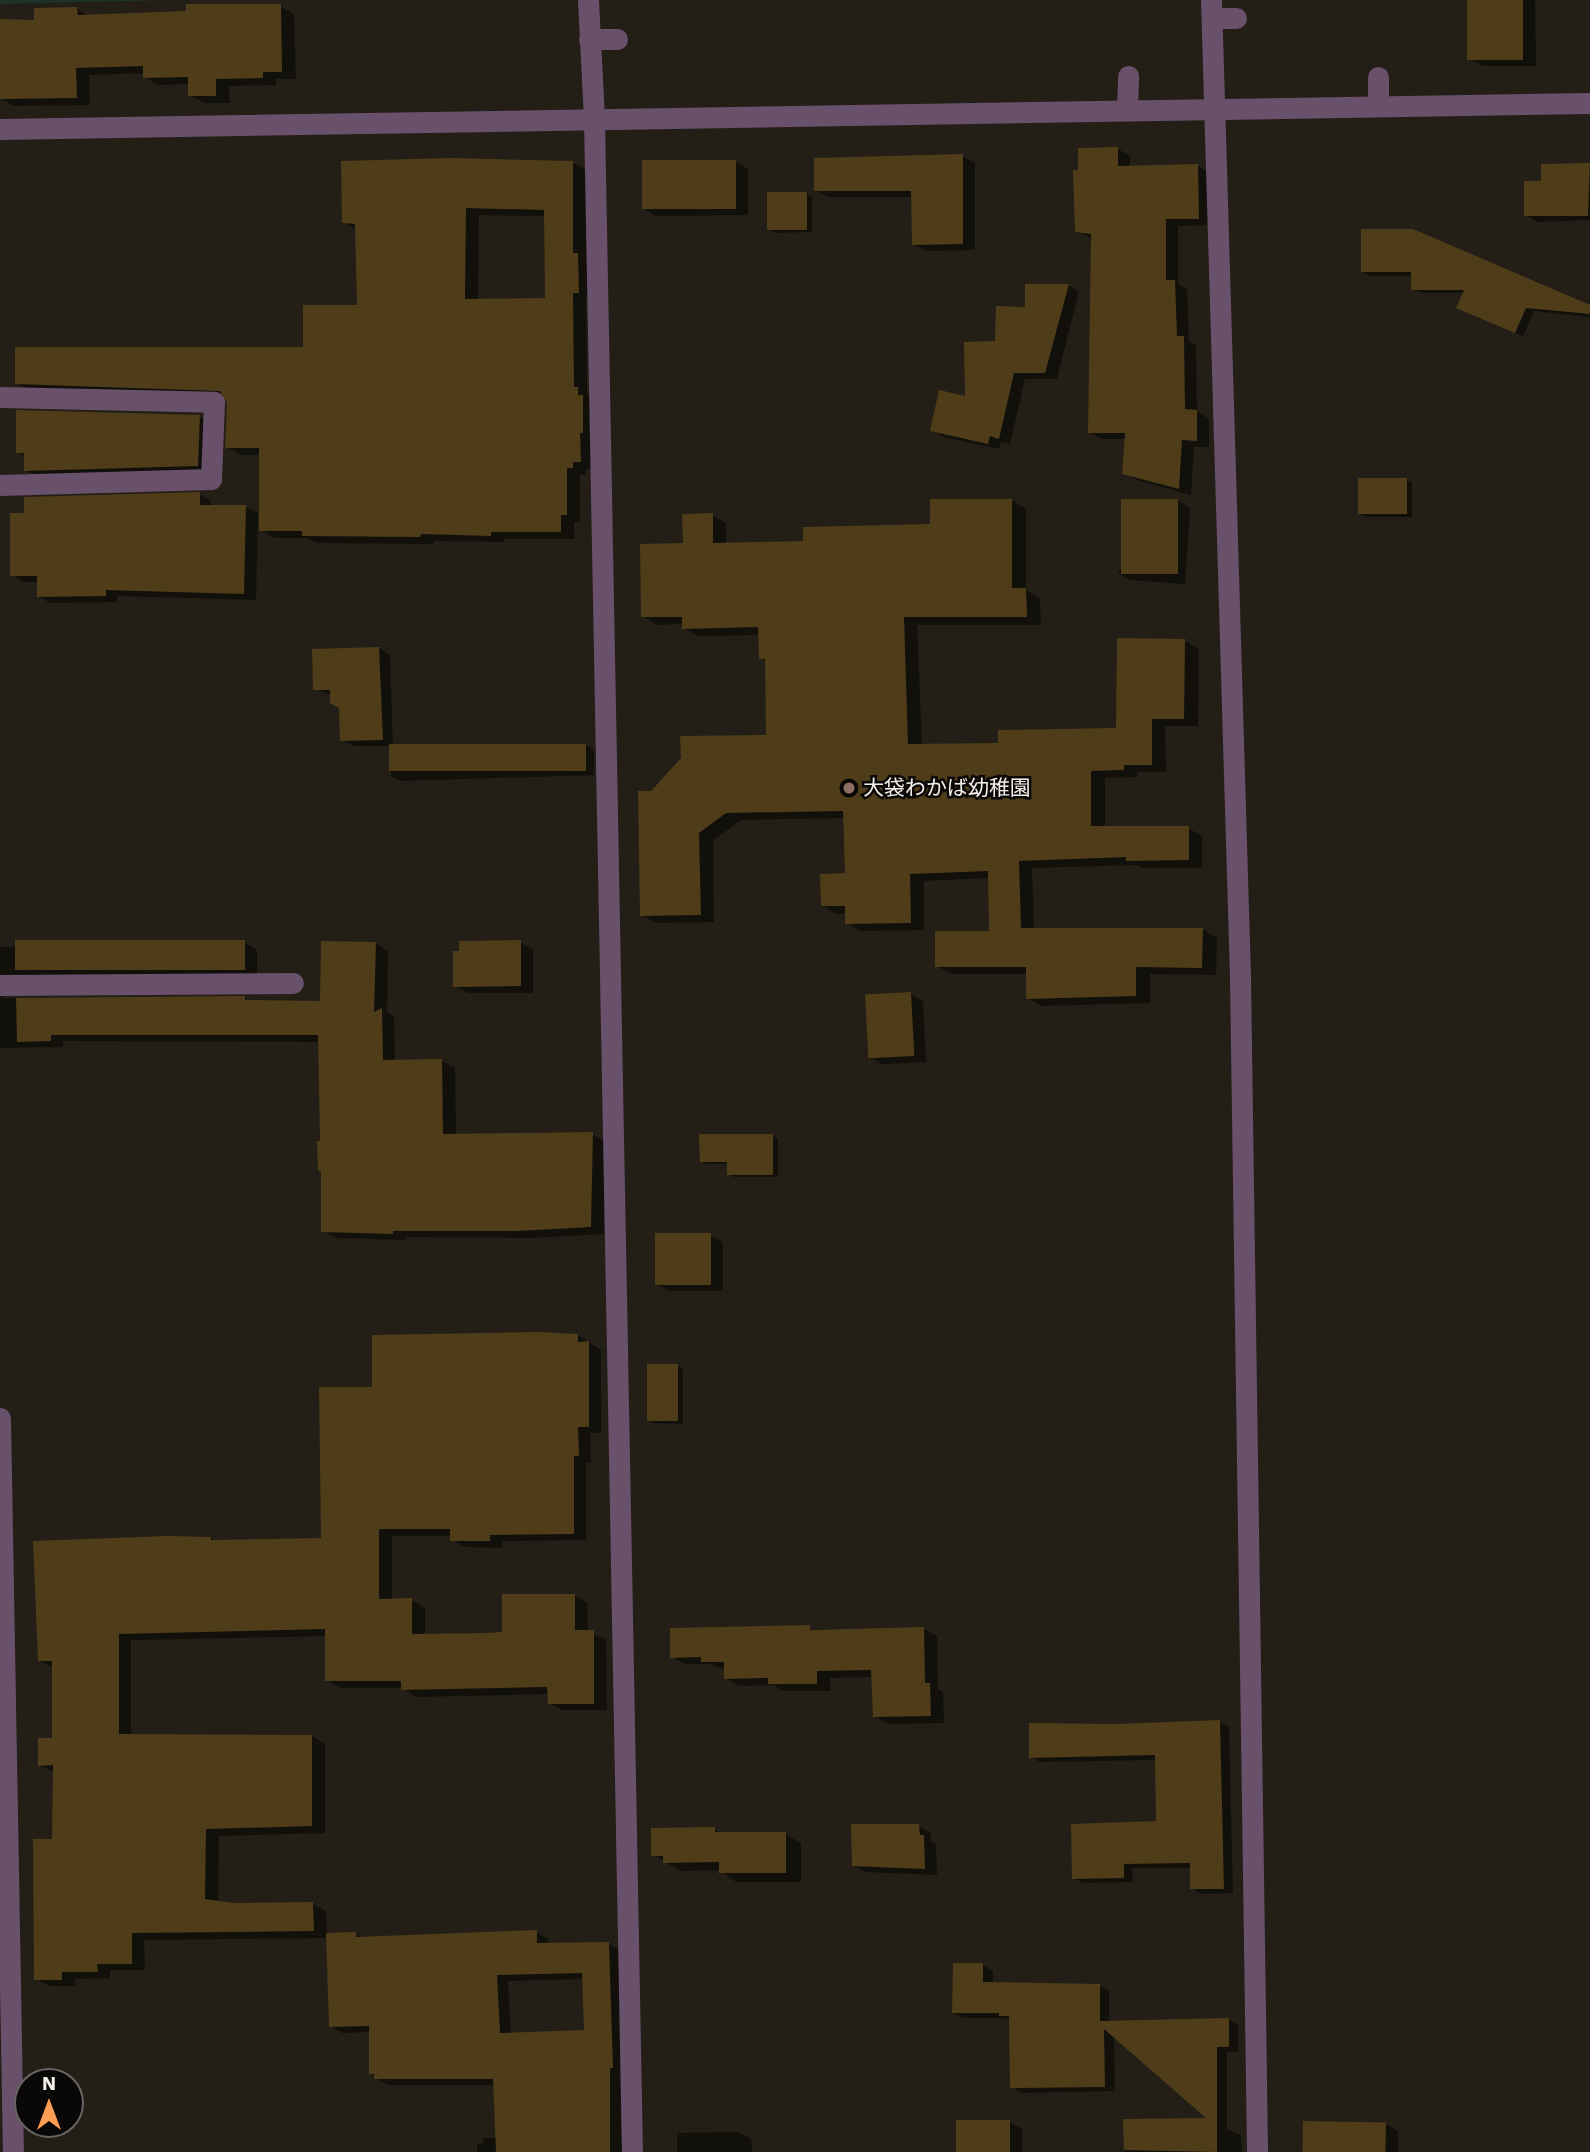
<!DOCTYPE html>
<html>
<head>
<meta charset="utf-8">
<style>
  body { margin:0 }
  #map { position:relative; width:1590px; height:2152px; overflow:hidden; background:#231e16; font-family:"Work Sans","Noto Sans JP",sans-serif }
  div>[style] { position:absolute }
  .green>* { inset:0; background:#1d3328 }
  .shadow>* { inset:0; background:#0007 }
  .building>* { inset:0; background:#4f3d1a; transform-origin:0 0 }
  .minor>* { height:21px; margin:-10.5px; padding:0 10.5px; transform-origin:10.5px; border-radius:10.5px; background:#69506b }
  .dots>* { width:19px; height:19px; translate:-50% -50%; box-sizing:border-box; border:4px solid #0a0806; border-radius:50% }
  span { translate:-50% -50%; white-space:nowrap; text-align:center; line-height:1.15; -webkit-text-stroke:5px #0a0806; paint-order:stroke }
  .poi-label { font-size:21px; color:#f2efe9 }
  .left { translate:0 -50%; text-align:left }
  .north { position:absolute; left:14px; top:2068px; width:70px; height:70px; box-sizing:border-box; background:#0a0806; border:2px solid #676461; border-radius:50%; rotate:0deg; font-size:19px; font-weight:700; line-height:28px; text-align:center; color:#f2efe9 }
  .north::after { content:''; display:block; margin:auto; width:24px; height:32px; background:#fd9d55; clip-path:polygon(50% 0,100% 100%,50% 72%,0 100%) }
</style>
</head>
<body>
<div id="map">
  <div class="green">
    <div style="clip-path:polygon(0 0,171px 0,0 4px)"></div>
  </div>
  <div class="shadow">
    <div style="clip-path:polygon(1469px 0,1535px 0,1536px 66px,1482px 66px,1470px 59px)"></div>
    <div style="clip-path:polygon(280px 6px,294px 14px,296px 79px,276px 79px,276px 85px,229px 86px,230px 103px,204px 103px,190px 95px,190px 84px,159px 85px,145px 77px,145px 73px,89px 75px,90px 105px,14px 106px,0 98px,0 21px,36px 22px,77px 9px,89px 16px)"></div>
    <div style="clip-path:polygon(1118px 149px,1130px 156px,1130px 167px,1198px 166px,1210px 173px,1211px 225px,1178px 226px,1178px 284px,1187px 289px,1189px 341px,1196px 345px,1197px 411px,1209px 419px,1209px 447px,1194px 447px,1191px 495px,1137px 480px,1124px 473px,1126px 439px,1102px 439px,1089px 432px,1093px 239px,1076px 231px)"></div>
    <div style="clip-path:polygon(962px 156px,975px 163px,975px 250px,926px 251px,913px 244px,913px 197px,828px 197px,815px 190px)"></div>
    <div style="clip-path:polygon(evenodd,572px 162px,586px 170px,586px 260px,591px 263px,592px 299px,586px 300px,587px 394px,591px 396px,594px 469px,586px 469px,586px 475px,580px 475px,580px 522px,574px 522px,574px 539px,504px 539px,504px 542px,434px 541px,433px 544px,317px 543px,308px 538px,274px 538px,261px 530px,261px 455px,241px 455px,227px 447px,229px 402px,226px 397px,31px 391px,17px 383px,305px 349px,359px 307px,357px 230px,343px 222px,572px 162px,479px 215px,546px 216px,547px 299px,478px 300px,479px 215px)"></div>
    <div style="clip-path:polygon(735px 162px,748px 169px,748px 215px,656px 216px,644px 209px)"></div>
    <div style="clip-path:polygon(1543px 165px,1590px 165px,1590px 220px,1537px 222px,1526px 215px,1543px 182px)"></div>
    <div style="clip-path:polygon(806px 193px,812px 197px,812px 232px,775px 233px,769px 229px)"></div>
    <div style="clip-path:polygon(1362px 231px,1590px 307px,1590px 317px,1534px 311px,1523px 336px,1466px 312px,1464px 293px,1421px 293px,1413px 289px,1413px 276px,1370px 276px,1362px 271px)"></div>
    <div style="clip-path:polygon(1068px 285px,1079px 292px,1057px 379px,1025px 379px,1010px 444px,1001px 442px,999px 449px,943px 437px,932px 430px,966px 398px,996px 343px)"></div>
    <div style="clip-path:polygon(200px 417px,214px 425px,212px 473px,40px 478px,25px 470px,25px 456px,18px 452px)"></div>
    <div style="clip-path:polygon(1406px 479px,1412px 483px,1412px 517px,1365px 517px,1359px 513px)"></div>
    <div style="clip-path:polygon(199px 494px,211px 501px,211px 507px,246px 507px,258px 513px,256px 600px,117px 596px,117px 602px,50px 603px,38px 596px,38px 582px,24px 582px,12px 575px)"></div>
    <div style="clip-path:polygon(1012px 500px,1026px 509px,1026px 590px,1040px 598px,1041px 625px,917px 625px,922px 745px,1000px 745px,1118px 730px,1185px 641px,1199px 649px,1198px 726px,1165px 726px,1166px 772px,1137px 772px,1137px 777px,1105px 778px,1105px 828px,1188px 828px,1202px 836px,1202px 868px,1142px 868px,1136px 865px,1032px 868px,1034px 929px,1202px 929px,1217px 938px,1216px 975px,1150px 974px,1150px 1003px,1042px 1006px,1028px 998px,1028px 974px,951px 974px,937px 966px,990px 932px,990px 878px,924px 881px,924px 930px,861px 931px,847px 923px,847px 913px,836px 914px,822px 905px,846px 875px,845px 818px,741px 820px,713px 841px,714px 922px,656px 923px,642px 915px,652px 793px,768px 736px,767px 662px,761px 658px,760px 635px,698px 636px,684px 628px,684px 624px,657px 625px,643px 616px,685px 545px,712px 515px,726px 523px,726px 544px,805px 543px,932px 525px)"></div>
    <div style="clip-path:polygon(1178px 500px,1190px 508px,1185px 584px,1130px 580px,1118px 573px)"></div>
    <div style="clip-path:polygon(379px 648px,390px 655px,393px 749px,585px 745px,594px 750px,594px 775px,400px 781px,391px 776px,391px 746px,353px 746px,342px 740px,341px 707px,331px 695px,315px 689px)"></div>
    <div style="clip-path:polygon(244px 942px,257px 950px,257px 977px,0 991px,0 947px)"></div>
    <div style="clip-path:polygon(520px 942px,533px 949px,533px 993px,468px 993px,455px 986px)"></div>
    <div style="clip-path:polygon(375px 943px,388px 951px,387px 1012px,394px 1017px,395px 1061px,442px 1061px,455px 1068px,456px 1136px,592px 1134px,605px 1142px,604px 1234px,531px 1238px,405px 1237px,405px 1240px,336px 1238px,323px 1231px,320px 1042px,63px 1041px,63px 1047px,0 1048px,0 994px,3px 998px,244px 998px,251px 1002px,322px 1003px)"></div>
    <div style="clip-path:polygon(911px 994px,923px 1001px,926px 1062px,881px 1064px,869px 1057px)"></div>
    <div style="clip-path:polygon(773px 1136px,778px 1139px,778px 1177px,734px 1177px,729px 1174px,729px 1164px,707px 1164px,702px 1161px)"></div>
    <div style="clip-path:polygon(710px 1235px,723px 1242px,723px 1291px,669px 1291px,657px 1284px)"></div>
    <div style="clip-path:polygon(evenodd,578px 1335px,601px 1350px,601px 1433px,590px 1433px,591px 1463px,586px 1463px,586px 1540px,503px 1541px,502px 1548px,465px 1547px,452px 1540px,452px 1536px,392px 1536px,392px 1600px,412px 1600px,425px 1608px,425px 1636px,504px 1634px,574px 1595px,587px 1603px,588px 1632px,606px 1639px,607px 1710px,562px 1710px,549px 1703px,549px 1694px,416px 1697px,403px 1688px,340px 1688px,327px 1680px,327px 1636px,131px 1640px,131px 1736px,312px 1736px,325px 1744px,325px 1833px,219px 1836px,218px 1903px,313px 1904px,326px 1911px,327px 1935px,356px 1934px,363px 1938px,536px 1932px,548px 1939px,548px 1945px,609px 1944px,620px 1950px,621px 2139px,624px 2141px,624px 2152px,477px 2152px,477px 2144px,483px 2144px,483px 2138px,497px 2138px,495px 2085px,388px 2085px,376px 2078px,370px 2073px,370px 2032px,342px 2033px,330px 2026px,328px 1938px,144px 1940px,145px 1970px,110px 1970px,110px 1978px,75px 1979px,75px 1986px,49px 1986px,36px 1978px,53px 1841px,54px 1773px,40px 1765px,54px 1739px,54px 1669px,40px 1660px,211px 1538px,217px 1542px,323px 1540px,374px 1389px,578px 1335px,584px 1979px,586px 2032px,511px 2034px,508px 1981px,584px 1979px)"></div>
    <div style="clip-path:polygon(678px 1366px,683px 1369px,683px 1424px,654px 1423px,648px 1420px)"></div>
    <div style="clip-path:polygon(924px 1629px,937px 1636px,938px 1689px,943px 1692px,944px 1723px,888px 1724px,874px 1716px,873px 1677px,830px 1678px,830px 1691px,783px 1691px,773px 1685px,739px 1686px,726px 1678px,726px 1669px,708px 1664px,685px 1664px,672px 1657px,672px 1630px)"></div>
    <div style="clip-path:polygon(1220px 1722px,1229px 1727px,1233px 1893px,1201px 1894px,1192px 1888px,1191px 1868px,1132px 1868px,1133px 1882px,1083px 1883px,1074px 1878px,1158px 1823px,1156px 1760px,1040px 1762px,1031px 1757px,1115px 1726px)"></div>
    <div style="clip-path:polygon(919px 1826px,931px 1833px,931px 1841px,936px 1844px,937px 1875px,866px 1872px,853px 1865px)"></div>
    <div style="clip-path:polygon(714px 1829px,722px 1834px,785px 1834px,801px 1843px,801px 1882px,736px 1882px,720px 1870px,681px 1871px,653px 1855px)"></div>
    <div style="clip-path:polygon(983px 1965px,993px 1971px,993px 1983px,1099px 1985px,1109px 1991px,1109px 2022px,1228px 2019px,1238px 2025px,1238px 2052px,1227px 2052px,1227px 2129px,1241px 2135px,1242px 2152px,1125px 2152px,1125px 2121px,1210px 2120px,1114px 2035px,1115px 2091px,1021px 2093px,1012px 2087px,1011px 2021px,1005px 2018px,963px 2018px,953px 2012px)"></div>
    <div style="clip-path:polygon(1009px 2122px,1022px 2129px,1022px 2152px,958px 2152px)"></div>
    <div style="clip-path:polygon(1386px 2124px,1398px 2131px,1398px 2152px,1304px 2152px)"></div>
    <div style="clip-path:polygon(739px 2132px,751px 2139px,752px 2152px,677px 2152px,677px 2133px)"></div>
  </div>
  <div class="building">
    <div style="left:1467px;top:0;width:56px;height:60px"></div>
    <div style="clip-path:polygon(186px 4px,281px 4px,282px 72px,263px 72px,263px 78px,216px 79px,216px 96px,188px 96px,188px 77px,143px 78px,143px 66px,76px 68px,77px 98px,0 99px,0 19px,34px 20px,34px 8px,77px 7px,78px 15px,186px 11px)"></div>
    <div style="clip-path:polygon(1118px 147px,1118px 166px,1198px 164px,1199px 219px,1166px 219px,1166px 280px,1175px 280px,1177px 336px,1184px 336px,1185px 409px,1197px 410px,1197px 441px,1182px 440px,1179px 489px,1122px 474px,1125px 433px,1088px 433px,1091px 234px,1075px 232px,1073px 170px,1078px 170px,1078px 148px)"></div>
    <div style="clip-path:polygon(963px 154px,963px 244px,912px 245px,911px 191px,814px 191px,814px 158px)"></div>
    <div style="clip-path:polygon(evenodd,450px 158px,573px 161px,573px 253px,578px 253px,579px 293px,573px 293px,574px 387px,578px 387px,578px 395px,583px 395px,583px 433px,580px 433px,581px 462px,573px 462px,573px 468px,567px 468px,567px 515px,561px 515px,561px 532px,491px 532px,491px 536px,421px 534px,420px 537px,302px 536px,302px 531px,259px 531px,259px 448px,225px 448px,227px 403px,220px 391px,15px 384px,15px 347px,303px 347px,303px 305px,357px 305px,355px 224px,342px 223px,341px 161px,450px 158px,466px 208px,544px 210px,545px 298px,465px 299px,466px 208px)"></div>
    <div style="left:736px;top:160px;width:49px;height:94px;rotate:90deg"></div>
    <div style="clip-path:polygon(1590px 163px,1588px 216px,1524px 216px,1524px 181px,1541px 181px,1541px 164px)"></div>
    <div style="left:767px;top:192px;width:40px;height:38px"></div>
    <div style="clip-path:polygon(1361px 229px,1413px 229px,1590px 305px,1590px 314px,1526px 308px,1515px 333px,1456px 308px,1464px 290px,1411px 290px,1411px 272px,1361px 272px)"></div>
    <div style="clip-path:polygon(1025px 284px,1069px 284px,1045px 373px,1014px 373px,999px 439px,990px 436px,988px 444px,930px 431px,939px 390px,965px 396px,964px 342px,995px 341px,996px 306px,1025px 307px)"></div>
    <div style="clip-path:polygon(16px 410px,200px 415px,198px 466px,24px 471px,24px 453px,16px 453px)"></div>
    <div style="left:1358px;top:478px;width:49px;height:36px"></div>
    <div style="clip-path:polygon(200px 492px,200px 505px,246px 505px,244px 594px,106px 590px,106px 596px,37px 597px,37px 576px,10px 576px,10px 513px,24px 513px,24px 497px)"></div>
    <div style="clip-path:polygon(930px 499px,1012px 499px,1012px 588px,1026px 588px,1027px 617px,904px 617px,908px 744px,998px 743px,998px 730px,1116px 728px,1117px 638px,1185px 639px,1184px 719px,1152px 719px,1152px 765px,1124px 765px,1124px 770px,1091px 771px,1091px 826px,1189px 826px,1189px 860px,1126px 861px,1126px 857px,1019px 861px,1021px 928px,1203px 928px,1202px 968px,1136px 967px,1136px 996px,1026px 999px,1026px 967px,935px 967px,935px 931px,989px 931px,988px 871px,910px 874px,911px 923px,845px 924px,845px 906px,821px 906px,820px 874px,845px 873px,843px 811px,726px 813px,699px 833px,701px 915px,640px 916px,638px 791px,651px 791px,681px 758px,680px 736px,766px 735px,765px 659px,759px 659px,758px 627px,682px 629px,682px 617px,641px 617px,640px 544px,683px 543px,682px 514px,713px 513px,713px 543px,803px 541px,803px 527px,930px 524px)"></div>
    <div style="left:1121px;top:499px;width:57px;height:75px"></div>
    <div style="clip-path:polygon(379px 647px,383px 740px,340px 741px,339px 708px,330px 703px,330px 690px,313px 690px,312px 649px)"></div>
    <div style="left:586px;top:744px;width:27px;height:197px;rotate:90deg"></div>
    <div style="left:245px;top:940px;width:30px;height:230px;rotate:90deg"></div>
    <div style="clip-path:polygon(521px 940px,521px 986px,453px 987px,453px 951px,459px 951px,459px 941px)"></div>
    <div style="clip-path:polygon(321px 941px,376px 942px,374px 1012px,382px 1008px,383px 1060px,442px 1059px,443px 1134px,593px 1132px,591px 1227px,517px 1231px,393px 1231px,393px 1234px,321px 1232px,321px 1171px,318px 1171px,317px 1141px,320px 1141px,318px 1035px,51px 1035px,51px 1041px,17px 1042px,16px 998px,245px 996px,245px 1000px,320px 1001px)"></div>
    <div style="left:911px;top:992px;width:64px;height:46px;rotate:87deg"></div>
    <div style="clip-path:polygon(699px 1134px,773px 1134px,773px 1175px,727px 1175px,727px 1162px,700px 1162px)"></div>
    <div style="left:655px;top:1233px;width:56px;height:52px"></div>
    <div style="clip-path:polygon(539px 1332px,578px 1334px,578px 1342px,589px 1341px,589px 1427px,578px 1427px,579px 1456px,574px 1456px,574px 1534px,490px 1535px,490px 1541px,450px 1541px,450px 1529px,379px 1529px,379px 1599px,412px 1598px,412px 1634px,486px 1633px,502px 1632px,502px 1594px,575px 1594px,575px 1630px,594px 1630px,594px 1704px,548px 1704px,547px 1687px,401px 1690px,401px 1681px,325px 1681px,325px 1629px,119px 1634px,119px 1734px,312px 1735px,312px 1826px,206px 1829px,205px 1899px,233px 1903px,313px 1902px,314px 1931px,132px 1933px,132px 1964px,97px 1964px,98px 1972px,62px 1972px,62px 1980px,34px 1980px,33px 1839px,52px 1839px,53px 1765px,38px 1766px,38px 1738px,52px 1738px,52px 1661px,38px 1661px,33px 1541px,166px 1536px,211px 1537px,211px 1540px,321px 1538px,319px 1387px,372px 1387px,372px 1335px)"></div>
    <div style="left:647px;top:1364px;width:31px;height:57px"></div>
    <div style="clip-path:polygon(810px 1625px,810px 1630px,924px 1627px,925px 1683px,930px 1683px,931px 1716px,873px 1717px,871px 1670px,817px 1671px,817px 1684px,768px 1684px,768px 1678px,724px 1679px,724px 1662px,701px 1662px,701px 1657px,670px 1658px,670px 1628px)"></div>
    <div style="clip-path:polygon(1220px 1720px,1224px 1889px,1190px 1889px,1190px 1863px,1124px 1864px,1124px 1878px,1072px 1879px,1071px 1824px,1156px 1821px,1155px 1755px,1029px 1758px,1029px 1723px,1115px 1724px)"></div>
    <div style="clip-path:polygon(851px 1824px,919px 1824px,920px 1835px,924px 1835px,925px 1869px,852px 1866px)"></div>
    <div style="clip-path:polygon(715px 1827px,715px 1832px,786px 1832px,786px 1873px,719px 1873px,719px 1862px,663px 1863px,663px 1856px,651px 1856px,651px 1828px)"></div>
    <div style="clip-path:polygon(evenodd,537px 1930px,537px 1943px,609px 1942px,613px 2068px,610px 2068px,610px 2152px,496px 2152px,493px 2079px,374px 2079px,374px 2074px,369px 2074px,369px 2026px,329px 2027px,326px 1933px,356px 1932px,356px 1937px,537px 1930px,582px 1973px,584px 2030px,500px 2033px,497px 1975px,582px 1973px)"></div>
    <div style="clip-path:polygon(953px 1963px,983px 1963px,983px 1982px,1100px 1984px,1100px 2021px,1229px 2018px,1229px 2047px,1217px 2047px,1217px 2152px,1124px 2150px,1123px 2119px,1206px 2118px,1104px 2029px,1105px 2087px,1010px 2088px,1009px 2016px,999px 2016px,999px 2013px,952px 2013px)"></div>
    <div style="left:1010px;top:2120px;width:32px;height:54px;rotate:90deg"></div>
    <div style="left:1303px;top:2121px;width:83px;height:31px;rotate:1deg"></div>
  </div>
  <div class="minor">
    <div style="left:588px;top:0;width:119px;rotate:87.1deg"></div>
    <div style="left:594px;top:119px;width:2033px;rotate:88.93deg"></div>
    <div style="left:1211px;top:0;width:977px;rotate:88.3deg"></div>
    <div style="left:1240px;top:977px;width:1175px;rotate:89.17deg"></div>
    <div style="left:1212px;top:18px;width:24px"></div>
    <div style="left:589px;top:39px;width:28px"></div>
    <div style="left:1378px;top:77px;width:29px;rotate:90deg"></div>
    <div style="left:1127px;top:110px;width:34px;rotate:-88deg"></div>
    <div style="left:0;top:129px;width:1590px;rotate:-0.94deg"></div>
    <div style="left:0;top:397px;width:214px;rotate:1.3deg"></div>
    <div style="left:214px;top:402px;width:77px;rotate:92.2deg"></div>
    <div style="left:211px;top:479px;width:211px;rotate:178.4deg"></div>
    <div style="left:0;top:985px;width:293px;rotate:-0.4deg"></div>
    <div style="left:0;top:1418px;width:734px;rotate:88.99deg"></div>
  </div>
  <div class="dots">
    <div style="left:849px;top:788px;background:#8d6e63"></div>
  </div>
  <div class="poi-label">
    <span class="left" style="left:863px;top:788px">大袋わかば幼稚園</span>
  </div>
  <div class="north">N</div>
</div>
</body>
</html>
